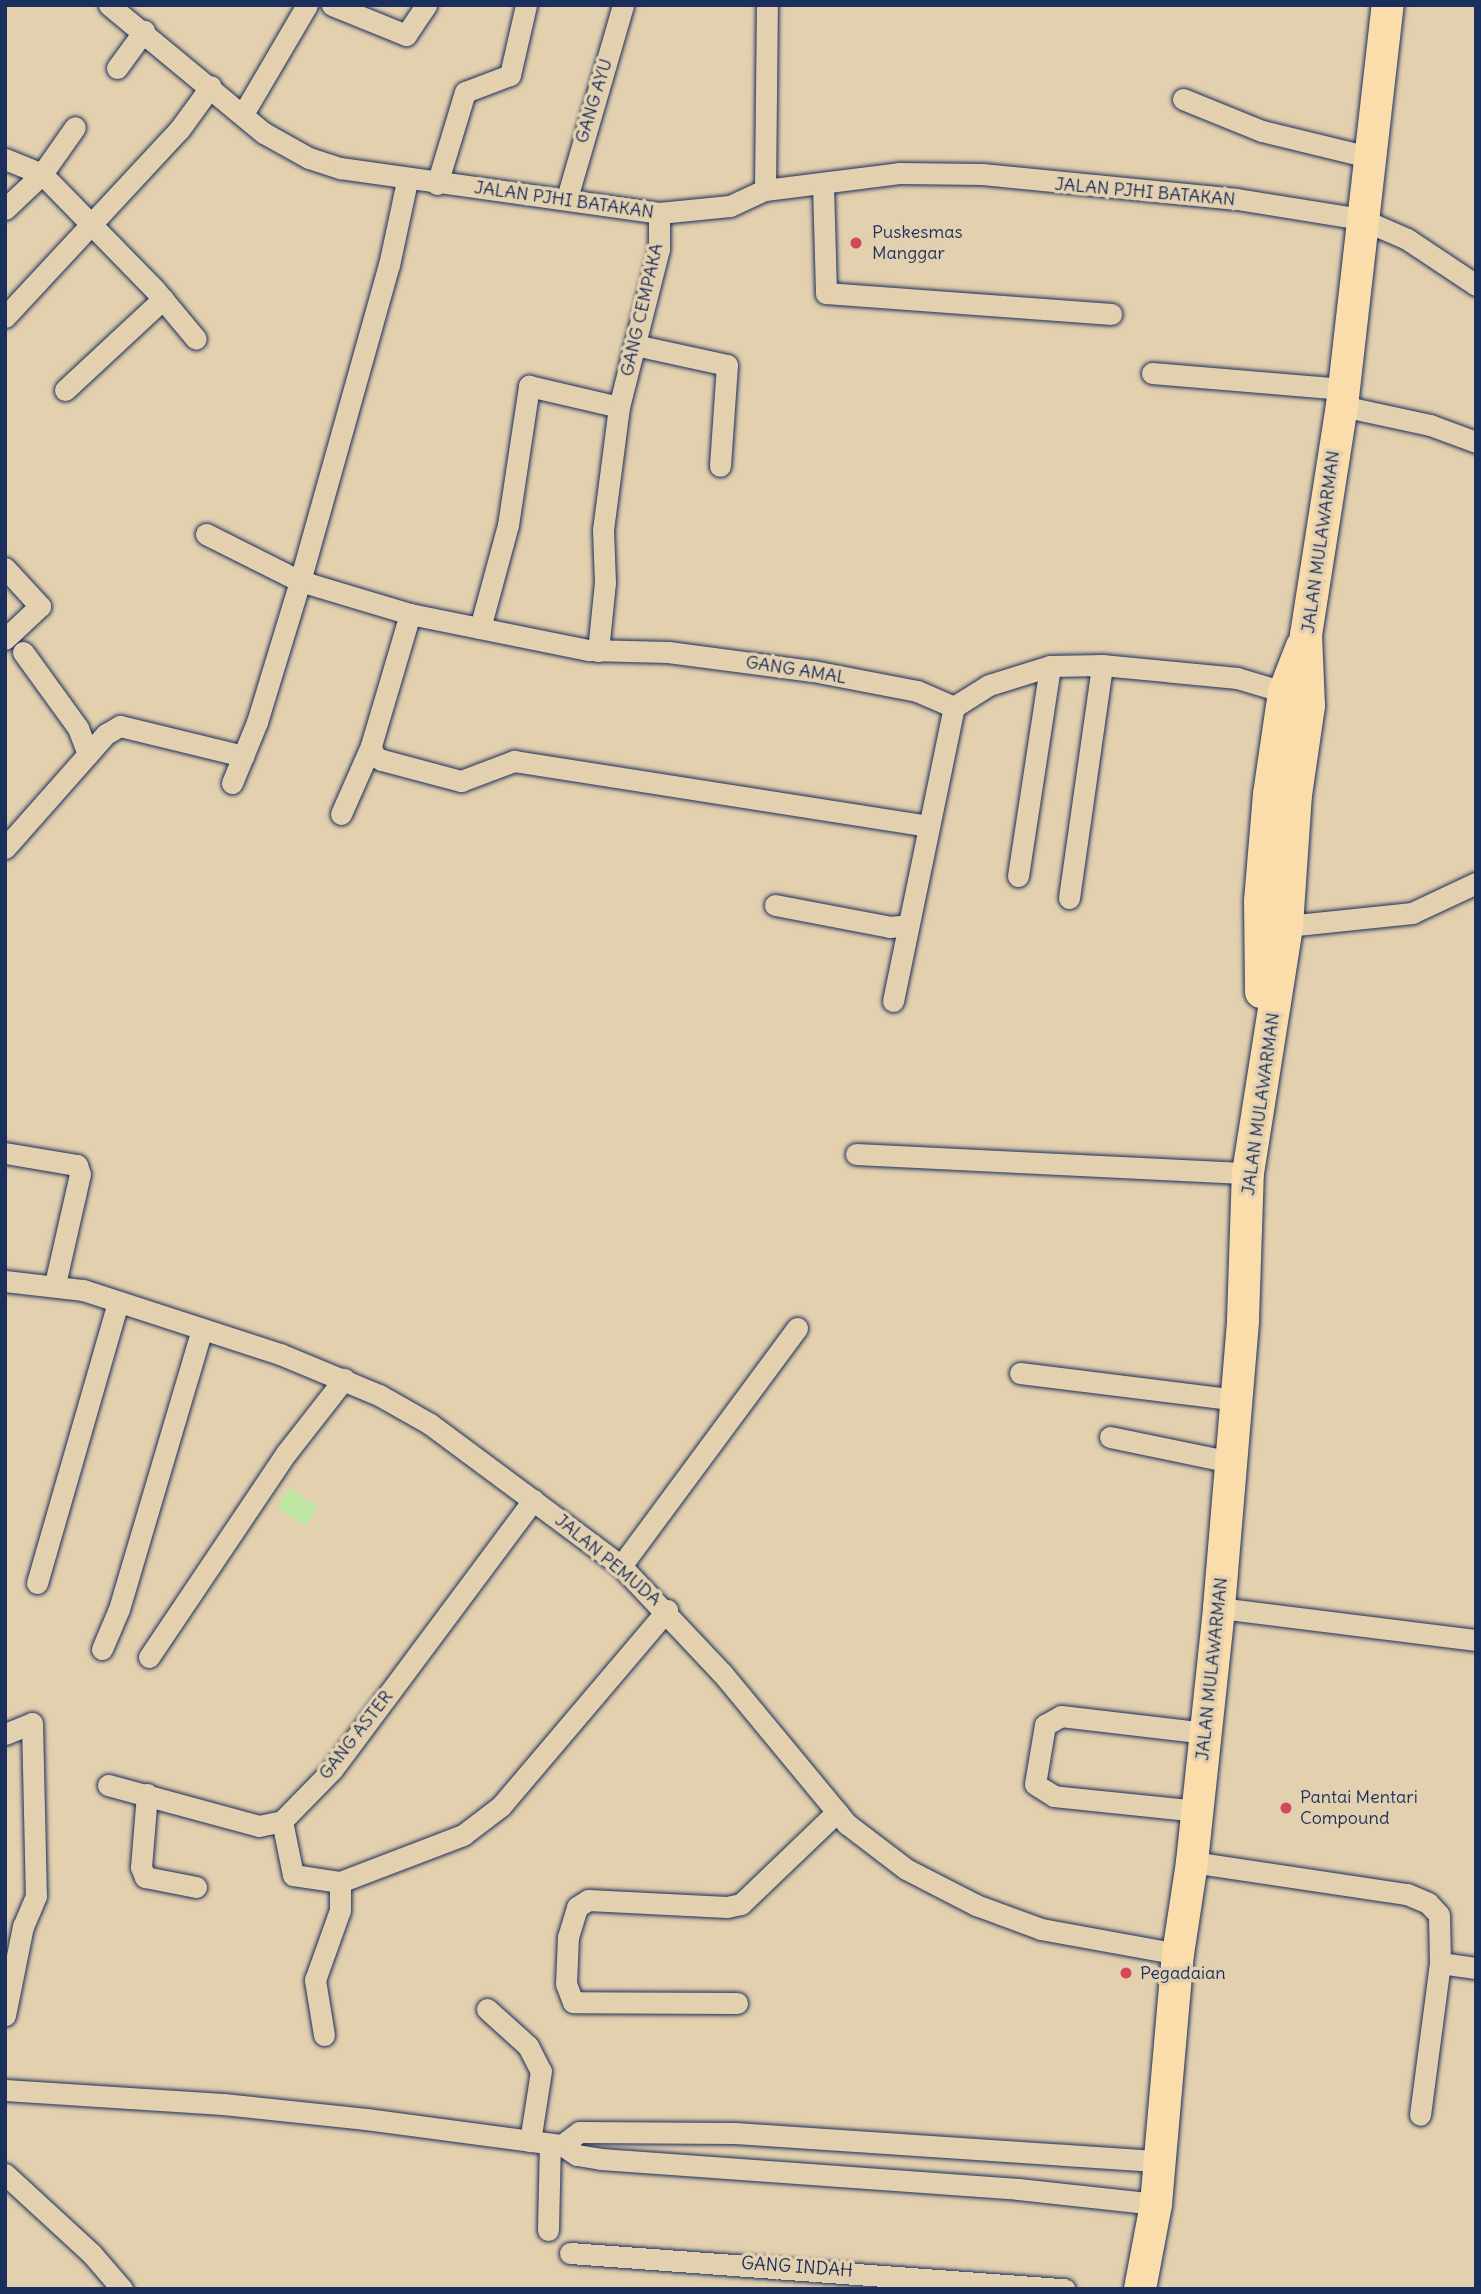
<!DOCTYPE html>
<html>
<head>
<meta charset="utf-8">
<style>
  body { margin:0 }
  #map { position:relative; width:1481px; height:2294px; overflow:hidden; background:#e3d0ae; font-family:Delius,sans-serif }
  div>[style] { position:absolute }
  .green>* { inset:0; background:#bee7a3; transform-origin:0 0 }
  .roads { filter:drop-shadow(0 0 2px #1b2f5e) drop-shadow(0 0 2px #1b2f5e) }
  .minor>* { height:21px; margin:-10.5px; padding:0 10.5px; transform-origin:10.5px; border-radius:10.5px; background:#e3d0ae }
  .highway>* { height:32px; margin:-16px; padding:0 16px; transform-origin:16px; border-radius:16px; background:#faddab }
  .dots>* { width:19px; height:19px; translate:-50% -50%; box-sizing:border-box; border:4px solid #e3d0ae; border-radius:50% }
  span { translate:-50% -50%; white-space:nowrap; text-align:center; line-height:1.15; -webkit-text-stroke:7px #e3d0ae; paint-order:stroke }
  .street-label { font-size:18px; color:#1b2f5e }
  .poi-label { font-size:18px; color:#1b2f5e }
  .left { translate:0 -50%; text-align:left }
  .frame { position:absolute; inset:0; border:7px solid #1b2f5e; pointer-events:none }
</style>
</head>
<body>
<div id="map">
  <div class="green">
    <div style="left:289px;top:1488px;width:35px;height:23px;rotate:33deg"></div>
  </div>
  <div class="roads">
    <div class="minor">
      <div style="left:109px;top:5px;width:201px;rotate:39.6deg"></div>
      <div style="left:264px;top:133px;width:51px;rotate:29.1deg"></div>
      <div style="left:309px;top:158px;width:33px;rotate:18deg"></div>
      <div style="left:340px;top:168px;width:322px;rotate:8deg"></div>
      <div style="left:659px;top:213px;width:71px;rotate:-5.6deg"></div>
      <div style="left:730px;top:206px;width:38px;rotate:-25deg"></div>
      <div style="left:765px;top:190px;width:135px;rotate:-7.2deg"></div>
      <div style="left:899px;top:173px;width:83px;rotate:0.7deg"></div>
      <div style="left:982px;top:174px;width:256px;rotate:5.6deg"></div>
      <div style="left:1237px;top:199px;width:126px;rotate:9.2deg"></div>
      <div style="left:1361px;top:219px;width:50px;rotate:23.5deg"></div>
      <div style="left:1407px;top:239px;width:83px;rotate:33.7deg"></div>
      <div style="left:332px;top:5px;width:80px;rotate:22.1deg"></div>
      <div style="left:406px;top:35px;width:36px;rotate:-56deg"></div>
      <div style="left:117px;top:68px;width:46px;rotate:-53.9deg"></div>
      <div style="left:1183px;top:99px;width:85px;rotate:22.1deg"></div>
      <div style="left:1262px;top:131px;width:110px;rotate:13.7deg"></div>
      <div style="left:243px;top:114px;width:126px;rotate:-59.6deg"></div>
      <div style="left:5px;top:159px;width:40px;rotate:22deg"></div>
      <div style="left:42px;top:174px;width:57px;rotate:-54.9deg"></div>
      <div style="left:437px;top:184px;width:96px;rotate:-73.1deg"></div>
      <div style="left:465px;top:92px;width:48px;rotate:-20.7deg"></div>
      <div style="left:510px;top:75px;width:72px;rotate:-77.1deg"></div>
      <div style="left:823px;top:185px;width:108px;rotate:88.4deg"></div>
      <div style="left:826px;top:293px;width:286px;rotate:4.2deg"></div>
      <div style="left:765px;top:190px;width:185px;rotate:-89.4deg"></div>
      <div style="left:567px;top:198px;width:201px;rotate:-73.8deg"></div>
      <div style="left:5px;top:209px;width:51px;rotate:-43.4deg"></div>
      <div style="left:42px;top:174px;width:163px;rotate:45.7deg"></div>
      <div style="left:156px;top:291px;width:62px;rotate:50.2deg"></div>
      <div style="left:5px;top:317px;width:255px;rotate:-47.1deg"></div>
      <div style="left:179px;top:130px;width:54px;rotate:-54deg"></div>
      <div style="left:635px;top:345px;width:94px;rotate:12.3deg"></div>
      <div style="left:727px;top:365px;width:101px;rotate:94deg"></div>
      <div style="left:1152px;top:373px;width:192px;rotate:4.8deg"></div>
      <div style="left:65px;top:390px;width:134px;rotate:-42.9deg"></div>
      <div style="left:1342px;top:406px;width:90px;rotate:12.2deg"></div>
      <div style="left:1430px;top:425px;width:49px;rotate:20.3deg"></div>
      <div style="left:206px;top:534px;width:105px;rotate:26.6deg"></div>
      <div style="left:300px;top:581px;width:115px;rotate:16.7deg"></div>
      <div style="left:410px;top:614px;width:183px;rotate:11.4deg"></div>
      <div style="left:589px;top:650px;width:79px;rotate:1.5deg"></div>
      <div style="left:668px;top:652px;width:146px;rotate:7.5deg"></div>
      <div style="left:813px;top:671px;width:106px;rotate:10.9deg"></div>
      <div style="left:917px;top:691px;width:40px;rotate:23.4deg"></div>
      <div style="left:5px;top:568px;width:52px;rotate:47.4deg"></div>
      <div style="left:40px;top:606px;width:48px;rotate:136.7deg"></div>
      <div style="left:410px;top:614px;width:138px;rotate:106.5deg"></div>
      <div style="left:371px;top:746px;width:10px;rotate:73deg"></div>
      <div style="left:374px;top:756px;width:9px;rotate:27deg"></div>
      <div style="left:382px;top:760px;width:82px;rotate:14.9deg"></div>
      <div style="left:461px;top:781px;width:57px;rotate:-20.7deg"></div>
      <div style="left:514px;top:761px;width:418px;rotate:8.9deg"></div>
      <div style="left:480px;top:628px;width:107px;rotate:-74.8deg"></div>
      <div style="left:508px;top:525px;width:141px;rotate:-81.4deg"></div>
      <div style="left:529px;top:386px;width:92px;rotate:13.1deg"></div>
      <div style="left:598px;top:651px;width:69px;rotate:-84.2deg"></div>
      <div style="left:605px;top:582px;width:52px;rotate:-92.2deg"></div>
      <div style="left:603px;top:530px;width:124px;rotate:-82.6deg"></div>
      <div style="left:619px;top:407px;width:163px;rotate:-75.8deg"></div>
      <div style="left:659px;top:249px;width:36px;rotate:-90deg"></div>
      <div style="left:23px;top:652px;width:94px;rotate:54.1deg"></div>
      <div style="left:78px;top:728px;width:28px;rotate:69deg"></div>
      <div style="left:954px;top:707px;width:41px;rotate:-32.2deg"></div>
      <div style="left:989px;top:685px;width:64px;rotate:-17.3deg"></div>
      <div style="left:1050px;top:666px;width:52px;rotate:-1.1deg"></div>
      <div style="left:1102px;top:665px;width:136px;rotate:5.5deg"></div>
      <div style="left:1237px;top:678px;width:49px;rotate:16.6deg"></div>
      <div style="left:232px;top:783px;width:66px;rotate:-67.7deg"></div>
      <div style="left:257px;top:722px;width:147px;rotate:-73deg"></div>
      <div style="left:300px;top:581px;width:328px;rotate:-74.3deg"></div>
      <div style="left:389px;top:265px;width:86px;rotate:-77.9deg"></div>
      <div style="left:341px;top:814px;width:74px;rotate:-66.2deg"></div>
      <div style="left:5px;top:848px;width:152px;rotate:-48.5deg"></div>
      <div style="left:106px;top:734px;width:16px;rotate:-30deg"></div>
      <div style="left:120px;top:726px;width:127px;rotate:13.7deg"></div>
      <div style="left:1018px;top:876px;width:212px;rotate:-81.3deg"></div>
      <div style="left:1069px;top:898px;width:235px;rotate:-81.9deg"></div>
      <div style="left:775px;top:905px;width:117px;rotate:10.8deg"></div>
      <div style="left:890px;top:927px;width:18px;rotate:-6deg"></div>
      <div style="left:1287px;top:926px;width:126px;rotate:-5.9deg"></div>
      <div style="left:1412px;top:913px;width:71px;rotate:-25.1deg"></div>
      <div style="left:893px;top:1001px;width:300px;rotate:-78.3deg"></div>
      <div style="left:5px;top:1153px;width:73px;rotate:9.5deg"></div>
      <div style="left:77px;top:1165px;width:9px;rotate:72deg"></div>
      <div style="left:80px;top:1174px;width:113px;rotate:102.8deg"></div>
      <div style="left:856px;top:1154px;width:392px;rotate:2.8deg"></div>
      <div style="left:5px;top:1281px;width:79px;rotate:6.6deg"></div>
      <div style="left:83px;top:1290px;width:207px;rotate:18deg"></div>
      <div style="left:280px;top:1354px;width:107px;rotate:22.5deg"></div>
      <div style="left:379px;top:1395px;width:59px;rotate:29.6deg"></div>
      <div style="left:430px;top:1424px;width:238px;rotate:36.6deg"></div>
      <div style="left:621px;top:1566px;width:147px;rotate:46.7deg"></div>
      <div style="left:722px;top:1673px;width:196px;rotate:50.4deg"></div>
      <div style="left:847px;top:1824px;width:74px;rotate:37.3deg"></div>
      <div style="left:906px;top:1869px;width:79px;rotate:27.2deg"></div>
      <div style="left:976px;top:1905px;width:69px;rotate:20.3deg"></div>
      <div style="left:1041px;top:1929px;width:139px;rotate:10.3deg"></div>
      <div style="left:1020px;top:1373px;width:218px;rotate:7.1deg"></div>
      <div style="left:1110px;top:1437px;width:124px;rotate:11.7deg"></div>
      <div style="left:621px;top:1566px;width:296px;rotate:-53.5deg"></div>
      <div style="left:37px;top:1583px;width:292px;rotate:-73.9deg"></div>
      <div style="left:1219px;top:1608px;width:259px;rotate:7.1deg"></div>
      <div style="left:102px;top:1649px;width:43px;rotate:-67deg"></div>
      <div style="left:119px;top:1609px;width:289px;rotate:-73.5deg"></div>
      <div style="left:149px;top:1657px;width:247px;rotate:-56.1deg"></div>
      <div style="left:287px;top:1452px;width:93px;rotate:-52deg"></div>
      <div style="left:5px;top:1734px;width:29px;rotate:-22deg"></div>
      <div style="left:32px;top:1723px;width:173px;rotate:88.7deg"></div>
      <div style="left:36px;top:1896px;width:33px;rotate:113deg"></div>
      <div style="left:23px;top:1926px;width:91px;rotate:101.4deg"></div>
      <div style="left:108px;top:1785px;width:156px;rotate:15.2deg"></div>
      <div style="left:259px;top:1826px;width:24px;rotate:-12deg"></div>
      <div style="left:282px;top:1821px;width:71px;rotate:-45.6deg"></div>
      <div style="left:332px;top:1770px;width:337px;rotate:-53.3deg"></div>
      <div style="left:147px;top:1794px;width:73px;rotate:94.7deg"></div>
      <div style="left:141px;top:1867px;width:11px;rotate:68deg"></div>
      <div style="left:145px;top:1877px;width:52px;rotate:11.1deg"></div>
      <div style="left:1198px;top:1811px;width:145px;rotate:-174.1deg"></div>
      <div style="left:1054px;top:1796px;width:22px;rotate:-148deg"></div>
      <div style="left:1035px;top:1784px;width:60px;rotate:-80.4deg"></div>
      <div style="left:1045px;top:1725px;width:18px;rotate:-29deg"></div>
      <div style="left:1061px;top:1716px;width:146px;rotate:6.7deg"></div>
      <div style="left:282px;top:1821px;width:55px;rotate:78.5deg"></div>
      <div style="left:293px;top:1875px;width:48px;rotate:8.5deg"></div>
      <div style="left:340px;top:1882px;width:132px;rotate:-20.9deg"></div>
      <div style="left:463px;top:1835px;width:48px;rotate:-37.3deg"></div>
      <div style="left:501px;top:1806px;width:257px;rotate:-49.7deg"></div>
      <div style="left:1192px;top:1862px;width:217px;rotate:8.5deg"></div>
      <div style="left:1407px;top:1894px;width:23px;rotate:23deg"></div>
      <div style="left:1428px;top:1903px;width:16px;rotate:47deg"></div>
      <div style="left:1439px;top:1915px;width:48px;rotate:88.8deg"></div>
      <div style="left:1440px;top:1963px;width:153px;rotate:97.5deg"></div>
      <div style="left:1440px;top:1963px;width:36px;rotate:8deg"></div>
      <div style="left:737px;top:2003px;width:164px;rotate:-179.7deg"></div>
      <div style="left:573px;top:2002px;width:19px;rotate:-111deg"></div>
      <div style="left:566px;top:1984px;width:47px;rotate:-87.6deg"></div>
      <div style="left:568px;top:1937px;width:31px;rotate:-73deg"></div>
      <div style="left:577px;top:1907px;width:13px;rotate:-32deg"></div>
      <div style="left:588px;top:1900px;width:139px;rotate:2.9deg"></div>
      <div style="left:727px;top:1907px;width:14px;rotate:-12deg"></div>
      <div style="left:741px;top:1904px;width:133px;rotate:-43.8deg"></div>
      <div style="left:487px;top:2009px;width:55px;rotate:42.1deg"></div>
      <div style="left:528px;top:2046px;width:28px;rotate:63deg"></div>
      <div style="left:541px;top:2071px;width:71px;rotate:98.9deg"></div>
      <div style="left:324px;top:2035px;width:56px;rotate:-99.3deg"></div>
      <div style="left:315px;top:1980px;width:74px;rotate:-70.3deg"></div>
      <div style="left:340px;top:1910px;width:28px;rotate:-90deg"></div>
      <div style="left:5px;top:2090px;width:218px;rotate:3.7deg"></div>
      <div style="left:223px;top:2104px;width:144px;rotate:6deg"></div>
      <div style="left:366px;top:2119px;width:198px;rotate:7.6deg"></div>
      <div style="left:562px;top:2145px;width:18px;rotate:34deg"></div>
      <div style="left:577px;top:2155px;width:24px;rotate:9deg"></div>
      <div style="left:601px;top:2159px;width:418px;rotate:4.1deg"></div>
      <div style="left:1018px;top:2189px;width:139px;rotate:6.2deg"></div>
      <div style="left:562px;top:2145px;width:21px;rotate:-37deg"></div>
      <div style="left:579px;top:2132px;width:156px;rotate:0.4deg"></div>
      <div style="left:735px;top:2133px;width:425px;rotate:3.8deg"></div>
      <div style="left:5px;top:2174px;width:117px;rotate:42.6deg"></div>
      <div style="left:91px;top:2253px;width:48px;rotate:49.3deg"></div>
      <div style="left:548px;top:2230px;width:86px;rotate:-88.7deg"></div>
      <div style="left:570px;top:2253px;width:496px;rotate:4.2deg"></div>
    </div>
    <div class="highway">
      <div style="left:1261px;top:992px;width:91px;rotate:-90.6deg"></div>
      <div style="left:1260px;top:901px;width:107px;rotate:-85.2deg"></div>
      <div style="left:1269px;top:794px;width:103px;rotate:-81.6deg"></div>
      <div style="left:1284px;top:692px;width:49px;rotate:-68.6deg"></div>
      <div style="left:1140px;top:2289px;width:86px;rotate:-79.3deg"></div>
      <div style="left:1156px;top:2204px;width:251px;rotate:-85deg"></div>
      <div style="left:1178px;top:1954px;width:93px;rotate:-81.3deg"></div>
      <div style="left:1192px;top:1862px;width:255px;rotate:-83.9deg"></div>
      <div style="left:1219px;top:1608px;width:289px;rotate:-85.2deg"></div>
      <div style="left:1243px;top:1320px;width:147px;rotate:-88.1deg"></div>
      <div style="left:1248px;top:1173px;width:250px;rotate:-81deg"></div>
      <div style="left:1287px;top:926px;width:131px;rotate:-86.1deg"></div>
      <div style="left:1296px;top:795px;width:90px;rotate:-81.7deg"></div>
      <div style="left:1309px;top:706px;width:71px;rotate:-92.4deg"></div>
      <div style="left:1306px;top:635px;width:232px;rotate:-81.1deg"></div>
      <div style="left:1342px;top:406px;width:404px;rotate:-83.5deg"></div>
    </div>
  </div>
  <div class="dots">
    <div style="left:856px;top:243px;background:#d1495b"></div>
    <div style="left:1286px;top:1808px;background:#d1495b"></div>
    <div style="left:1126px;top:1973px;background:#d1495b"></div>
  </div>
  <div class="street-label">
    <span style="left:594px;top:101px;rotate:-73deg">GANG AYU</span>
    <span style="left:1145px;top:192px;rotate:5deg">JALAN PJHI BATAKAN</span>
    <span style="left:564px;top:200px;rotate:8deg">JALAN PJHI BATAKAN</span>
    <span style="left:642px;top:310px;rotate:-77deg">GANG CEMPAKA</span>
    <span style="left:1321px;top:542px;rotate:-82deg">JALAN MULAWARMAN</span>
    <span style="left:796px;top:670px;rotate:9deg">GANG AMAL</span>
    <span style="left:1261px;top:1104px;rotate:-82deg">JALAN MULAWARMAN</span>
    <span style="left:608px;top:1560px;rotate:40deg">JALAN PEMUDA</span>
    <span style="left:1212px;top:1669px;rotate:-84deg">JALAN MULAWARMAN</span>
    <span style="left:356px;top:1735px;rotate:-52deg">GANG ASTER</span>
    <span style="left:797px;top:2267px;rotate:4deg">GANG INDAH</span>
  </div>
  <div class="poi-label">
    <span class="left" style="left:872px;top:243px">Puskesmas<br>Manggar</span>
    <span class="left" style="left:1300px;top:1808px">Pantai Mentari<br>Compound</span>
    <span class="left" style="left:1140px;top:1973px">Pegadaian</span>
  </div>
  <div class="frame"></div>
</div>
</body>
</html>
